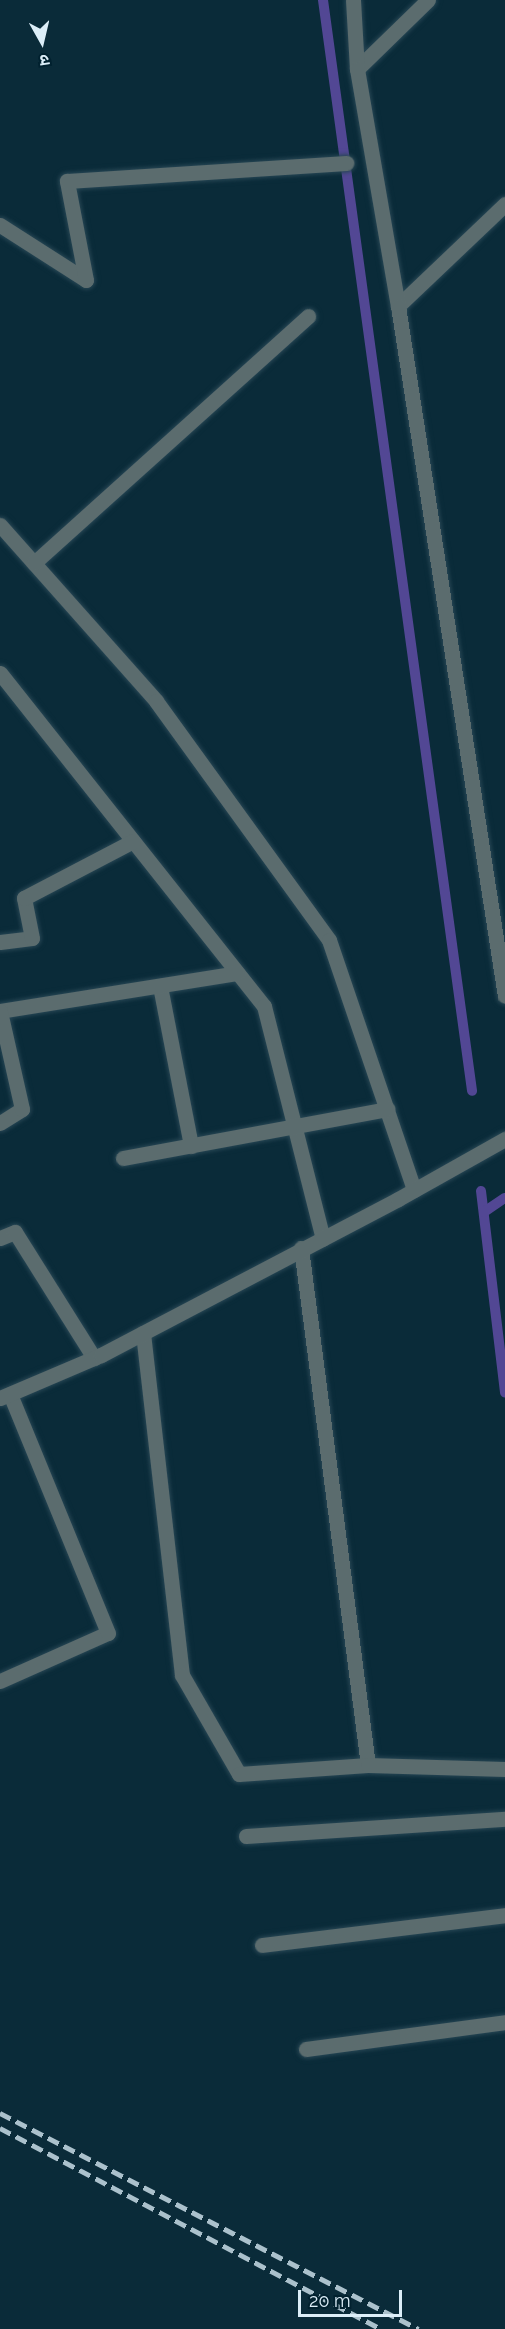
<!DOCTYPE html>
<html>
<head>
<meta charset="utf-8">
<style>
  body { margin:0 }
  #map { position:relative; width:505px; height:2329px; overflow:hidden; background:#0a2b39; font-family:Raleway,"Noto Sans Devanagari",sans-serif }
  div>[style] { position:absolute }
  .stream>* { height:10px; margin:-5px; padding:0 5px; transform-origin:5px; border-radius:5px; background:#524794 }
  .roads { filter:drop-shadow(0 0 2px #274654) drop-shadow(0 0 2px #274654) }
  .minor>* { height:15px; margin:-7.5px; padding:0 7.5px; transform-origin:7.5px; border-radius:7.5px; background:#5b6c6e }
  .tertiary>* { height:15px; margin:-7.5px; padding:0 7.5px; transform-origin:7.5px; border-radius:7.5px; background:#5b6c6e }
  .rail>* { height:4.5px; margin-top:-2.25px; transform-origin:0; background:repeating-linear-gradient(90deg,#abc1cc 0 12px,transparent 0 18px) }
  span { translate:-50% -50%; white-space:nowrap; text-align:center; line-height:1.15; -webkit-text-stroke:5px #01212f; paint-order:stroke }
  .north { position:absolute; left:12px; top:12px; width:60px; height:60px; -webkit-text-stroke:4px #01212f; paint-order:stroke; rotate:172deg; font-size:16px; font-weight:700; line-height:24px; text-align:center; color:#dceef8 }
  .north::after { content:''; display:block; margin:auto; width:21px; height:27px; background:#dceef8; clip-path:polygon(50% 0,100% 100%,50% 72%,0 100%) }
  .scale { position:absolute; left:298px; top:2290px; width:104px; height:27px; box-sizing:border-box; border:3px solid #dceef8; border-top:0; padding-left:8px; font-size:18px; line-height:21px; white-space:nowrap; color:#dceef8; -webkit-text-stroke:4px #01212f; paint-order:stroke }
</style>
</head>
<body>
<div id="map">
  <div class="stream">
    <div style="left:323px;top:0;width:1101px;rotate:82.22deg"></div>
    <div style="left:481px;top:1191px;width:203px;rotate:83.2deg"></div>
    <div style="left:484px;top:1212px;width:25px;rotate:-34deg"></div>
  </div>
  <div class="roads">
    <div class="minor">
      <div style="left:357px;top:69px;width:99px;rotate:-44.2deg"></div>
      <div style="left:0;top:225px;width:102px;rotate:32.6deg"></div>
      <div style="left:86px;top:280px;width:101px;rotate:-100.9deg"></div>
      <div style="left:67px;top:181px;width:280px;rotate:-3.7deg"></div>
      <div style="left:398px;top:306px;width:148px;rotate:-43.6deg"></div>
      <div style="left:0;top:525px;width:235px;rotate:48.4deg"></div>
      <div style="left:156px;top:701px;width:295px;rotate:54.1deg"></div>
      <div style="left:329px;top:940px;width:264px;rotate:71.2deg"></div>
      <div style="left:34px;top:563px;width:369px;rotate:-42deg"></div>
      <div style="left:0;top:673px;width:425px;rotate:51.6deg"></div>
      <div style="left:264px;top:1006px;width:240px;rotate:75.8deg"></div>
      <div style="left:0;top:942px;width:32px;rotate:-7deg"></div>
      <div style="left:32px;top:938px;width:41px;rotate:-101.3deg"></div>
      <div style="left:24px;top:898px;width:123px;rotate:-27.6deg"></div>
      <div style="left:160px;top:986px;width:163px;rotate:79deg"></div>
      <div style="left:0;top:1011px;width:240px;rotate:-9.1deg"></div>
      <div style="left:0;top:1123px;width:26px;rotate:-32deg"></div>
      <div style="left:22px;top:1109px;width:100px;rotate:-102.7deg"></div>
      <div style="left:123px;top:1158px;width:269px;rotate:-10.5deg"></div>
      <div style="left:0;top:1238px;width:16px;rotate:-22deg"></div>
      <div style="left:15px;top:1232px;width:149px;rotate:57.9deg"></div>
      <div style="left:301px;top:1248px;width:521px;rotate:82.62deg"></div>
      <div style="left:143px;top:1333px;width:344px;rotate:83.5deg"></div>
      <div style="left:182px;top:1675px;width:114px;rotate:60.1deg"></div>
      <div style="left:239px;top:1774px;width:129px;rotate:-4deg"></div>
      <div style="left:368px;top:1765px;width:137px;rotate:1.7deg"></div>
      <div style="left:0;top:1681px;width:118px;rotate:-24deg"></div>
      <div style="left:108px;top:1633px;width:258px;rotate:-112.3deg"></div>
      <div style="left:246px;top:1836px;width:260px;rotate:-3.8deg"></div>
      <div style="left:262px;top:1945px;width:245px;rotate:-7deg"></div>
      <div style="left:306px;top:2049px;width:201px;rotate:-7.7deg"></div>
    </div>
    <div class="tertiary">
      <div style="left:353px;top:0;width:69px;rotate:86.7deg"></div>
      <div style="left:357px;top:69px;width:241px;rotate:80.2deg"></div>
      <div style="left:398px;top:306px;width:698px;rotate:81.19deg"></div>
      <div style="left:0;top:1398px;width:110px;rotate:-23.1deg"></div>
      <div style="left:101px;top:1355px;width:335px;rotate:-27.7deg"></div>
      <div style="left:398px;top:1199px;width:123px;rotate:-29.3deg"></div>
    </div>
  </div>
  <div class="rail">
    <div style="left:0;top:2113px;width:471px;rotate:27.3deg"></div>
    <div style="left:0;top:2128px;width:431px;rotate:27.8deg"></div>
  </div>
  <div class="north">उ</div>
  <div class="scale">20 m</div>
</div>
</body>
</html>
